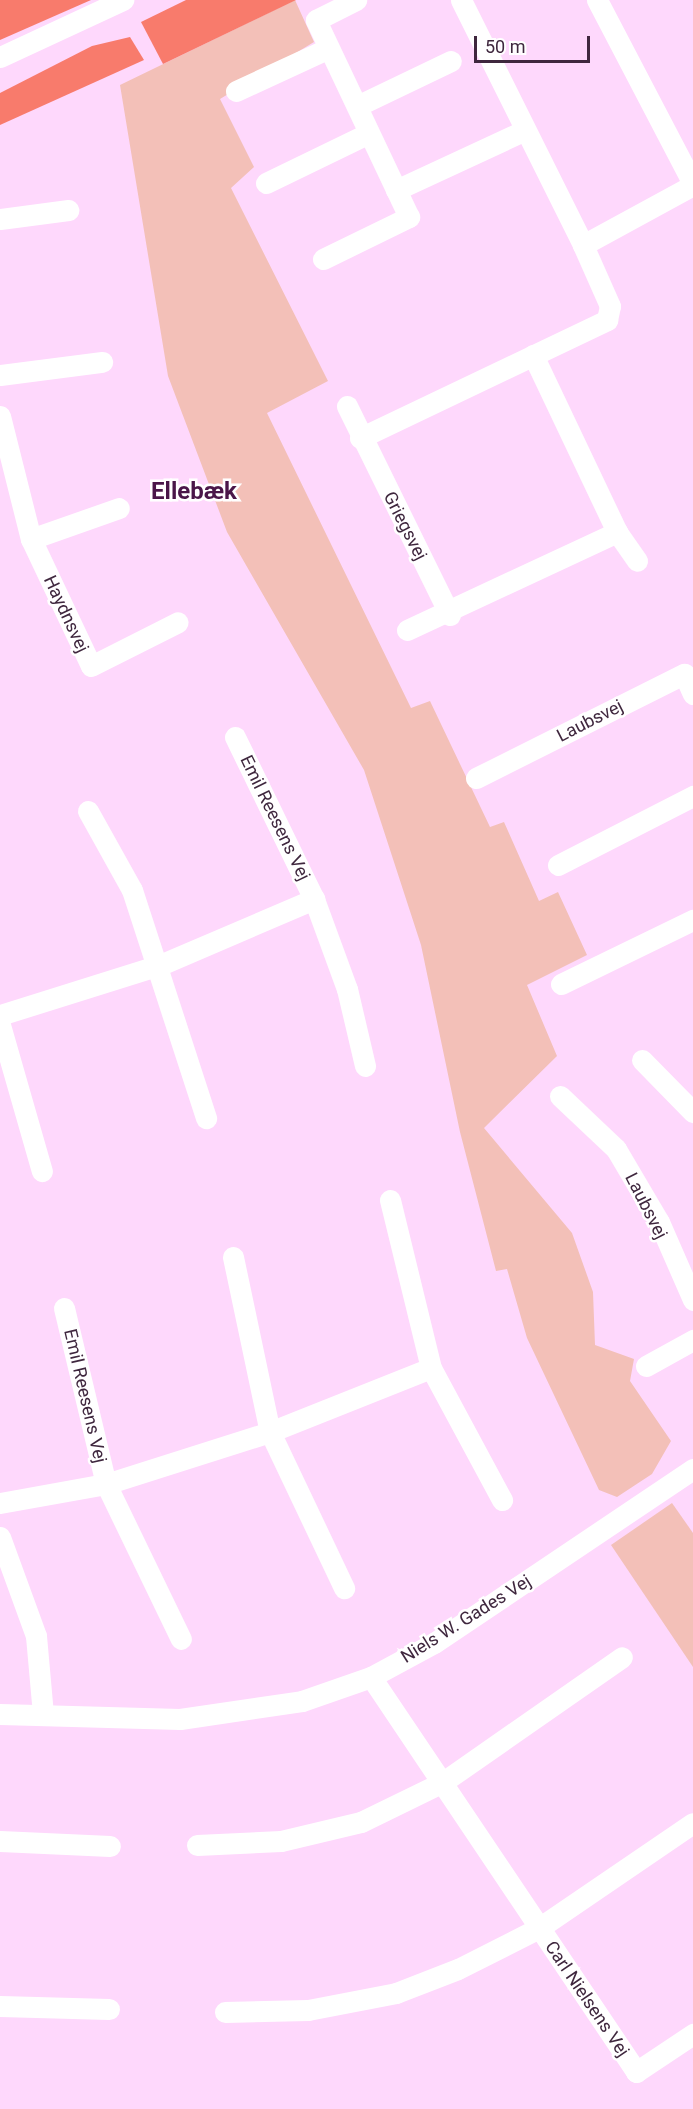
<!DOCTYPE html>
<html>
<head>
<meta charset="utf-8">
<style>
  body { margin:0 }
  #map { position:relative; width:693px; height:2109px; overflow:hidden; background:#fed8fc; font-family:Roboto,sans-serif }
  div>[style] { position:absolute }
  .green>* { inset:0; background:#f3c0b8 }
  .forest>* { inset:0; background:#f87b6c }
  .minor>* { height:21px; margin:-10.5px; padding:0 10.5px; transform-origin:10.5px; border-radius:10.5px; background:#fff }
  span { translate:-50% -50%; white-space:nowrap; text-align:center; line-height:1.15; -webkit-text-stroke:5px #fff; paint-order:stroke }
  .street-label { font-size:18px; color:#3f273e }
  .district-label { font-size:24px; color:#4a1649; font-weight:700 }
  .scale { position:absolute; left:474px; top:36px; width:116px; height:27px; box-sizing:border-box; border:3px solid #3f273e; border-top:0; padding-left:8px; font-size:18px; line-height:21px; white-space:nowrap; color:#3f273e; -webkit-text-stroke:4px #fff; paint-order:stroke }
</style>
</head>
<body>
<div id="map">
  <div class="green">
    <div style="clip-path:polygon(295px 0,314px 42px,220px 99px,254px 167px,231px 188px,328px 381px,267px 413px,411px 708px,430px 701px,490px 827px,504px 822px,539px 901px,558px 892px,587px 955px,527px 985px,557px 1056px,484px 1128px,572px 1233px,593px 1292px,595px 1345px,634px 1359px,630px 1381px,671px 1441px,652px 1474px,617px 1497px,599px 1490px,527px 1338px,507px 1269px,496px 1271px,460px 1132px,421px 945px,364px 770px,227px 532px,168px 376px,120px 85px)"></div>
    <div style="clip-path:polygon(672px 1503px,693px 1533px,693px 1667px,611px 1545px)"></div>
  </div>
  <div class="forest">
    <div style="clip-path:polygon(0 0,91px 0,0 40px)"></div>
    <div style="clip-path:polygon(186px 0,296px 0,163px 64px,141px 22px)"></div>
    <div style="clip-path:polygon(130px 37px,144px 60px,0 125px,0 93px,92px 46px)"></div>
  </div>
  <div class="minor">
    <div style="left:461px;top:0;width:274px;rotate:63.5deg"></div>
    <div style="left:583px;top:245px;width:125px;rotate:-28.6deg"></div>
    <div style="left:597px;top:0;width:208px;rotate:62.4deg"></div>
    <div style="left:0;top:57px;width:136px;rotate:-24.9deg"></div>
    <div style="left:236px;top:91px;width:102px;rotate:-24.8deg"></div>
    <div style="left:357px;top:106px;width:104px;rotate:-25.6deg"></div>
    <div style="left:266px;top:183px;width:114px;rotate:-25.9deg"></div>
    <div style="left:396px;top:190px;width:142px;rotate:-24.9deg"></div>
    <div style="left:0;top:219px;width:69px;rotate:-7.5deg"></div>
    <div style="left:323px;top:259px;width:96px;rotate:-26deg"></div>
    <div style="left:409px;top:217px;width:218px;rotate:-115.3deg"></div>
    <div style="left:316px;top:20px;width:45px;rotate:-26.6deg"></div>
    <div style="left:533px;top:355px;width:196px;rotate:64.6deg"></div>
    <div style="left:617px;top:532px;width:35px;rotate:55deg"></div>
    <div style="left:0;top:375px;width:103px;rotate:-7.3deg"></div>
    <div style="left:347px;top:406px;width:233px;rotate:63.8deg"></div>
    <div style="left:0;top:416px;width:127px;rotate:75.9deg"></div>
    <div style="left:31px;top:539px;width:140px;rotate:64.7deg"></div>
    <div style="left:91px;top:666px;width:97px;rotate:-26.8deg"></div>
    <div style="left:360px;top:438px;width:274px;rotate:-25.5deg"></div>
    <div style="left:607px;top:320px;width:14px;rotate:-78deg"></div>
    <div style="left:610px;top:306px;width:67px;rotate:-113.9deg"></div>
    <div style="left:31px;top:539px;width:93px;rotate:-19.4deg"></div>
    <div style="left:407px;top:630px;width:232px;rotate:-25deg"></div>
    <div style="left:235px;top:737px;width:180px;rotate:64deg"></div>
    <div style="left:314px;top:899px;width:96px;rotate:69.9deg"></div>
    <div style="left:347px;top:989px;width:79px;rotate:76.8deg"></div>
    <div style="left:476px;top:778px;width:233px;rotate:-26.6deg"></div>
    <div style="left:684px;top:674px;width:22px;rotate:66deg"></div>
    <div style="left:88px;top:811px;width:90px;rotate:60.9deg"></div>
    <div style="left:132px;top:890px;width:240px;rotate:72deg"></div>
    <div style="left:558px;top:865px;width:152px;rotate:-27.1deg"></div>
    <div style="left:561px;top:984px;width:147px;rotate:-25.9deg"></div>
    <div style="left:0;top:1015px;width:168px;rotate:-17.4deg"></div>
    <div style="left:160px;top:965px;width:168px;rotate:-23.2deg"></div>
    <div style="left:0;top:1025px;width:152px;rotate:74deg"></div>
    <div style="left:642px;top:1060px;width:73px;rotate:45.6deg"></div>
    <div style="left:560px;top:1096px;width:77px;rotate:43.4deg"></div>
    <div style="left:616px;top:1149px;width:85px;rotate:59.5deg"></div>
    <div style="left:659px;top:1222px;width:85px;rotate:66.4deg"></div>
    <div style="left:390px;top:1200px;width:173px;rotate:76.3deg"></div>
    <div style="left:431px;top:1368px;width:150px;rotate:61.7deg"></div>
    <div style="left:233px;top:1257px;width:179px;rotate:78.1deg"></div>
    <div style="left:270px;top:1432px;width:173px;rotate:64.6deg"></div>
    <div style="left:64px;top:1308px;width:181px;rotate:76.6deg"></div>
    <div style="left:106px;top:1484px;width:172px;rotate:64.2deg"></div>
    <div style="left:646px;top:1366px;width:54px;rotate:-29deg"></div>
    <div style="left:0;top:1503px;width:108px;rotate:-10.2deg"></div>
    <div style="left:106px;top:1484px;width:172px;rotate:-17.6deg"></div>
    <div style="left:270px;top:1432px;width:173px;rotate:-21.7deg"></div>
    <div style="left:0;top:1537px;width:105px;rotate:70deg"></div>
    <div style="left:36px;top:1636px;width:79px;rotate:84.9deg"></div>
    <div style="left:371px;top:1677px;width:476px;rotate:56.1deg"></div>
    <div style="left:636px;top:2072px;width:69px;rotate:-33.7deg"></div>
    <div style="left:0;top:1714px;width:180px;rotate:1.6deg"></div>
    <div style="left:180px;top:1719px;width:123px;rotate:-8.4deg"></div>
    <div style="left:302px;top:1701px;width:73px;rotate:-19.2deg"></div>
    <div style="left:371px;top:1677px;width:72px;rotate:-28.4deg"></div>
    <div style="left:434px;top:1643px;width:312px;rotate:-33.9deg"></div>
    <div style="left:0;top:1841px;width:110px;rotate:2.6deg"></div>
    <div style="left:197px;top:1845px;width:84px;rotate:-2.7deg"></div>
    <div style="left:281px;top:1841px;width:82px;rotate:-13.4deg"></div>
    <div style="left:361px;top:1822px;width:91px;rotate:-26deg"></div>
    <div style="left:443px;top:1782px;width:218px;rotate:-34.9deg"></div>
    <div style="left:0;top:2006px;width:109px;rotate:1.6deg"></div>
    <div style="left:225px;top:2012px;width:83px;rotate:-1.4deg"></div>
    <div style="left:308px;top:2010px;width:90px;rotate:-10.9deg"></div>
    <div style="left:396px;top:1993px;width:66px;rotate:-21.2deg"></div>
    <div style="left:458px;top:1969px;width:91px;rotate:-26.8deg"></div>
    <div style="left:539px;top:1928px;width:186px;rotate:-34.3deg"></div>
  </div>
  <div class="street-label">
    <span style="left:405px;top:526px;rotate:63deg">Griegsvej</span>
    <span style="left:66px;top:614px;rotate:65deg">Haydnsvej</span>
    <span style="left:590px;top:721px;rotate:-27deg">Laubsvej</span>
    <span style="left:275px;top:818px;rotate:64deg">Emil Reesens Vej</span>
    <span style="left:646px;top:1206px;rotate:63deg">Laubsvej</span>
    <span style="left:85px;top:1396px;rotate:77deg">Emil Reesens Vej</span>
    <span style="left:466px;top:1619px;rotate:-32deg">Niels W. Gades Vej</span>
    <span style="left:587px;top:1999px;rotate:56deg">Carl Nielsens Vej</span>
  </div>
  <div class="district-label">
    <span style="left:194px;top:492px">Ellebæk</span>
  </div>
  <div class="scale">50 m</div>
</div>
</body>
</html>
